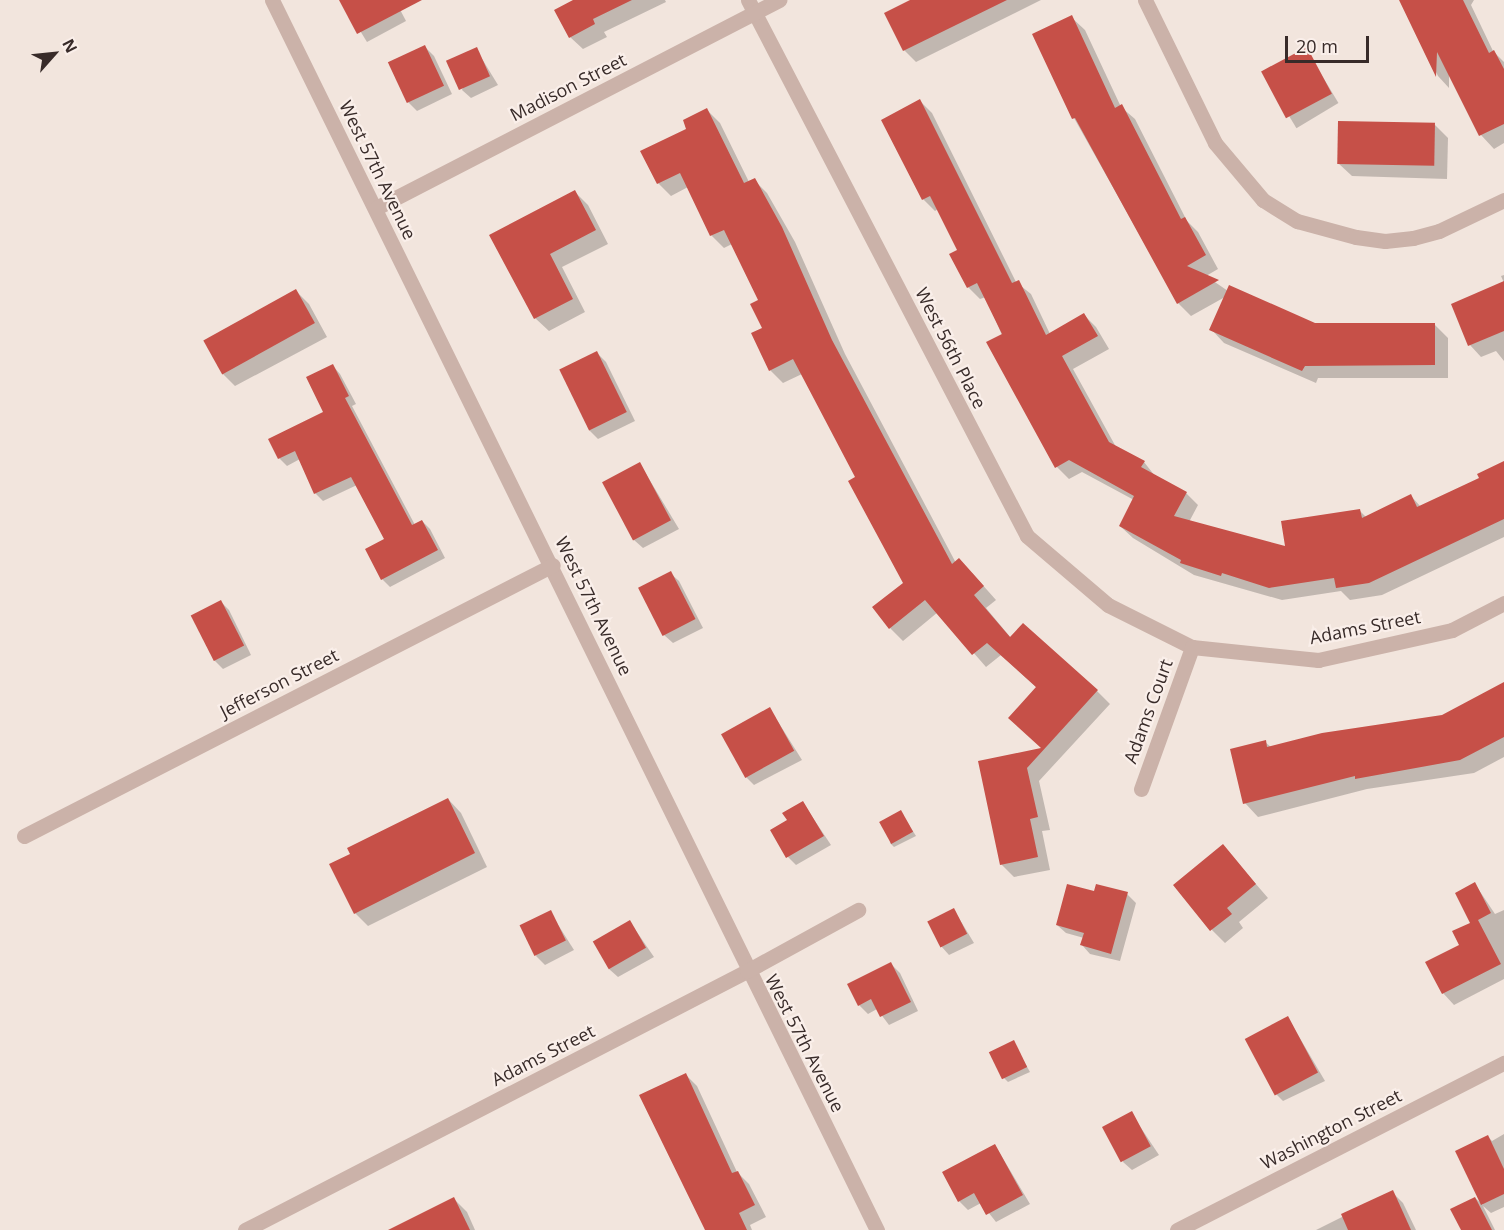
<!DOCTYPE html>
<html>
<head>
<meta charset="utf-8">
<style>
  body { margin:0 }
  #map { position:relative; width:1504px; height:1230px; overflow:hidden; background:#f2e5dd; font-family:"Open Sans",sans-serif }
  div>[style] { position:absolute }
  .shadow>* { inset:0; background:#0003; transform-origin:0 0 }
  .building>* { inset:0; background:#c65048; transform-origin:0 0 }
  .minor>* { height:15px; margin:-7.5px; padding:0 7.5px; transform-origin:7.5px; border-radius:7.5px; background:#cbb2a9 }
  span { translate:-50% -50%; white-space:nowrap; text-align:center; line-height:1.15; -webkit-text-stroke:4.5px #faefea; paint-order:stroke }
  .street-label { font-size:18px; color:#382b29 }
  .north { position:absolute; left:24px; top:24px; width:60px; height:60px; -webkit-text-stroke:4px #faefea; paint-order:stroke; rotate:63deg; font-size:16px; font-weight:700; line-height:24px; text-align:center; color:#382b29 }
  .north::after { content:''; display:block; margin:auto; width:21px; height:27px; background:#382b29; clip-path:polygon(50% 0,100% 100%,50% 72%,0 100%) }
  .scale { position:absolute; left:1285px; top:36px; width:84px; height:27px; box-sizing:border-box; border:3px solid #382b29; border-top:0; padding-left:8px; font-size:18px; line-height:21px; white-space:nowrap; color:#382b29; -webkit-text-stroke:4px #faefea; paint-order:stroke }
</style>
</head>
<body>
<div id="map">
  <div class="shadow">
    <div style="clip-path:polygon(341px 0,395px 0,406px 21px,367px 42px)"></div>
    <div style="clip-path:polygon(576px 0,665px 0,666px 2px,604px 32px,607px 37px,583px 49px,570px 37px)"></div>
    <div style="clip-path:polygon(913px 0,1041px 0,916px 62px,904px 50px)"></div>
    <div style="clip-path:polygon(1400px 0,1474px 0,1471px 5px,1493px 51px,1504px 62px,1504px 143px,1494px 149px,1481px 135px,1449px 73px,1449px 88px,1438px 76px)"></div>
    <div style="clip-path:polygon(1071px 17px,1085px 30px,1121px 107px,1135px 119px,1187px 221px,1198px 232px,1218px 269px,1206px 276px,1228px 291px,1315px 325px,1435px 325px,1448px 338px,1448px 378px,1318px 378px,1316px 383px,1224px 343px,1211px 329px,1225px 297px,1191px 316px,1178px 303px,1074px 118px)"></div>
    <div style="clip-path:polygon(425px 47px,434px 56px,452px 94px,417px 111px,408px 102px,390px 63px)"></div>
    <div style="clip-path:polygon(476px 49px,498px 85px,471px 98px,462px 90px)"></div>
    <div style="left:1306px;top:49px;width:63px;height:49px;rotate:59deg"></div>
    <div style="clip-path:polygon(920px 101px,932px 113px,1016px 282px,1031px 294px,1050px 334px,1084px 315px,1096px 327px,1109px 349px,1073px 369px,1116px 447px,1144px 462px,1155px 476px,1186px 493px,1198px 505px,1189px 522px,1287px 548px,1360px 511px,1366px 517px,1411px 496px,1421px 507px,1481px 479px,1504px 462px,1504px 537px,1382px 595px,1350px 600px,1341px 591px,1282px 600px,1194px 575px,1133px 538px,1120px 526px,1134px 500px,1082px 472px,1069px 479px,1057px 467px,986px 297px,980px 299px,968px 287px,959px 250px,938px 209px,935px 211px,923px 199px)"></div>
    <div style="clip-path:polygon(707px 110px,720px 123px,749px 182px,754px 180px,767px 193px,795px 242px,845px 354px,956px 563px,972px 573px,996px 600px,986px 608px,1011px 638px,1097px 691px,1110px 704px,1039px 781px,1050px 830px,1042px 831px,1050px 870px,1014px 877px,1001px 864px,980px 762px,1043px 749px,1037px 688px,1001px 655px,986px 667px,938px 612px,903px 641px,890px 628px,904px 583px,857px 478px,802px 374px,783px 383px,770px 370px,760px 301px,732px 244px,724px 248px,711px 235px,688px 187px,671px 196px,658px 183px,688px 129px)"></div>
    <div style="clip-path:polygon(1435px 125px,1448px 138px,1447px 179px,1352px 176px,1338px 163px)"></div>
    <div style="clip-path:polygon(575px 192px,588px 205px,608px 244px,562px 267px,585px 312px,549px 331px,535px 318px,491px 235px)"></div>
    <div style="clip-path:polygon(1504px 275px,1504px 361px,1496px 351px,1481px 357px,1470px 345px,1504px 283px,1501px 276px)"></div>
    <div style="clip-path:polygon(296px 291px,309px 304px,327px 337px,235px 386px,222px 373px,258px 317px,256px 312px)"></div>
    <div style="clip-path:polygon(597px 353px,606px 362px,635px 421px,598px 439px,589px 430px)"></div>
    <div style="clip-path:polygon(333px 366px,340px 374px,356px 404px,352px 406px,415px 525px,422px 521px,430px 529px,445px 558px,390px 587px,382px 579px,386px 540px,357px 485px,323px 501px,315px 493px,300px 459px,287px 466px,279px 458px,325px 412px)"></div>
    <div style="clip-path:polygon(640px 464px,679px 529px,643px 548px,634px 540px)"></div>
    <div style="clip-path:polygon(670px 573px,679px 581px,703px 628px,673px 643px,664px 635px)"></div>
    <div style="clip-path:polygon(221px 602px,229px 610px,251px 655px,223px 669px,214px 660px)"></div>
    <div style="clip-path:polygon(1504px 684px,1504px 757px,1474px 773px,1367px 789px,1258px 817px,1245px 803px,1265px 742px,1271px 747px,1442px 716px)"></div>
    <div style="clip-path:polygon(770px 709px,802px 760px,754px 785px,746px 777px)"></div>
    <div style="clip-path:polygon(448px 799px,461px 813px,487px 867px,368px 926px,355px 913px)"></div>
    <div style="clip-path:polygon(803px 803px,831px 845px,796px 865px,788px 857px,789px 821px)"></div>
    <div style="clip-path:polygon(901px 812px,916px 836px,894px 847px,890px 843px)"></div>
    <div style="clip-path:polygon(1223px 846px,1268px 898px,1239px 922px,1243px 928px,1225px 943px,1212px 930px)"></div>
    <div style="clip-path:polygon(1475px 884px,1495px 914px,1504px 910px,1504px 979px,1454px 1005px,1443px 993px,1472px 923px)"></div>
    <div style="clip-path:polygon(1095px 893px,1127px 894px,1136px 903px,1120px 961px,1090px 954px,1082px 945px,1084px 938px,1066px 933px,1057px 925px)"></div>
    <div style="clip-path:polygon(954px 910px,974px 943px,949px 955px,941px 946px)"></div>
    <div style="clip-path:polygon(550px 912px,574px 950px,545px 965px,536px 956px)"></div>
    <div style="clip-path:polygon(630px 922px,654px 957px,618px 977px,609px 969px)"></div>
    <div style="clip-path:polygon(891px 964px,900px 973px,918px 1011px,889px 1025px,877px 1009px,868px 1014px,859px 1005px)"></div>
    <div style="clip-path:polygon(1288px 1018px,1325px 1081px,1283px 1101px,1274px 1092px)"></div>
    <div style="clip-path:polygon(1013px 1042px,1030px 1072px,1008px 1082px,1004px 1078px)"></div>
    <div style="clip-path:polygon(685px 1074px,697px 1086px,737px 1172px,749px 1184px,766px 1217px,750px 1225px,752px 1230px,706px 1230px)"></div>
    <div style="clip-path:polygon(1131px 1113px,1159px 1155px,1132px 1170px,1123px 1162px)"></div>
    <div style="clip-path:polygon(1504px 1134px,1504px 1207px,1491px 1213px,1483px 1206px,1495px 1230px,1462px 1230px,1475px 1198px,1483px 1205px,1457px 1152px,1488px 1137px,1492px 1141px)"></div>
    <div style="clip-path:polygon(995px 1145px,1030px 1204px,996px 1222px,981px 1203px,968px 1210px,959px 1201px)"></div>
    <div style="clip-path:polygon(1392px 1192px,1403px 1203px,1416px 1230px,1316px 1230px)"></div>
    <div style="clip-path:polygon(454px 1199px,467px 1212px,475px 1230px,412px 1230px)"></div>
  </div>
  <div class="building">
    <div style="clip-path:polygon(339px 0,422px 0,357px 34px)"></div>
    <div style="clip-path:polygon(573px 0,632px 0,593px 19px,595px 24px,569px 38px,554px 10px)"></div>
    <div style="clip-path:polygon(910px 0,1007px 0,903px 51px,884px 13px)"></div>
    <div style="clip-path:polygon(1399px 0,1463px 0,1489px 53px,1494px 50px,1504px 69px,1504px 124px,1479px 136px,1437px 52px,1436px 77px)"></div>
    <div style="clip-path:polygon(1072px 15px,1115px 108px,1122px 104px,1181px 219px,1185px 217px,1206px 255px,1187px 266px,1219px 280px,1177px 304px,1075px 118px,1072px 119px,1032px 34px)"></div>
    <div style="left:425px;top:45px;width:45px;height:41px;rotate:65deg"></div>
    <div style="left:477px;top:47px;width:32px;height:34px;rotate:66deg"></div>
    <div style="left:1307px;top:47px;width:53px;height:52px;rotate:62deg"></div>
    <div style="clip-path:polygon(920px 99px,1012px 283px,1019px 280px,1046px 335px,1084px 313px,1098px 336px,1062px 356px,1109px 442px,1145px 461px,1141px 467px,1187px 492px,1174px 516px,1285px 546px,1281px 521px,1360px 509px,1362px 518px,1411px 494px,1417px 507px,1479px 478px,1477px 474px,1504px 461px,1504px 519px,1369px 583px,1336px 588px,1334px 578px,1269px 588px,1222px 573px,1221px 576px,1180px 563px,1181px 560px,1119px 526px,1134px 496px,1069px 460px,1055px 468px,986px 342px,1002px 334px,977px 283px,967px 288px,949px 254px,957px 250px,930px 196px,922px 200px,881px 120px)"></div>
    <div style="clip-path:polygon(707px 108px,744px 183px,755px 178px,782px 227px,832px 340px,952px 564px,959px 558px,984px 586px,974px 595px,1010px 637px,1023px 623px,1098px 690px,1027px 768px,1038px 817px,1030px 819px,1038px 857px,1000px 865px,978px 761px,1041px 748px,1008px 718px,1036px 687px,987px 643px,972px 655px,925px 600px,889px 629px,872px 607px,903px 583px,848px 481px,855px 477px,793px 359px,769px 371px,751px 333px,762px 328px,750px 304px,758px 300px,724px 230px,710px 236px,680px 173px,657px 184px,640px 151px,686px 129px,683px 120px)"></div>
    <div style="left:1338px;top:121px;width:97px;height:43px;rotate:1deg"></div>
    <div style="clip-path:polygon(575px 190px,596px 230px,550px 254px,573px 299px,534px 319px,489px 235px)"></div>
    <div style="clip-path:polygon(1504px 281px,1504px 331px,1468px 346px,1451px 304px)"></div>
    <div style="clip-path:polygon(1229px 285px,1315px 323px,1435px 323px,1435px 365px,1305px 366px,1302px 371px,1209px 330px)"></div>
    <div style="left:296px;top:289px;width:39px;height:106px;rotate:61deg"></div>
    <div style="left:597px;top:351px;width:68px;height:42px;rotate:64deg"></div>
    <div style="clip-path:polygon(333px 364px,349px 396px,345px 398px,412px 525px,422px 520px,438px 550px,381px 580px,365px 549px,384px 539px,351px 477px,314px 494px,295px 451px,278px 459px,268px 439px,323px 412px,306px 377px)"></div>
    <div style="left:640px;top:462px;width:66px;height:43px;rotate:62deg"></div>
    <div style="left:671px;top:571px;width:54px;height:37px;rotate:63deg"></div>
    <div style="left:221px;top:600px;width:51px;height:34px;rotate:63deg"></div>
    <div style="clip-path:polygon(1504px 682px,1504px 737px,1460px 760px,1355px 779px,1355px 776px,1243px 804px,1230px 749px,1266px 740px,1267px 747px,1322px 733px,1442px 715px)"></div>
    <div style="left:770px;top:707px;width:50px;height:56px;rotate:61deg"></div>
    <div style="clip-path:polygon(448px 798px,475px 853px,354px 914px,329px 864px,350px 854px,347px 848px)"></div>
    <div style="clip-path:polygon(803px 801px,824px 836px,786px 858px,770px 830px,787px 820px,782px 813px)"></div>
    <div style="left:901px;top:810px;width:25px;height:25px;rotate:61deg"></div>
    <div style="clip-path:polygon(1223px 844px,1256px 884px,1227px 908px,1232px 914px,1210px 931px,1173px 885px)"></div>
    <div style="clip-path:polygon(1475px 882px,1491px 913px,1478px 920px,1501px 964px,1442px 994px,1425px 962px,1459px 945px,1452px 931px,1470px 923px,1455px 893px)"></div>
    <div style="clip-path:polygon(1067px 884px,1094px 891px,1096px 884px,1128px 892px,1111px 954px,1080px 945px,1084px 933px,1056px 925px)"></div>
    <div style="left:954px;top:908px;width:29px;height:30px;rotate:63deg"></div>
    <div style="left:551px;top:910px;width:34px;height:35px;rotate:64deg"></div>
    <div style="left:630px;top:920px;width:32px;height:43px;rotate:60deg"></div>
    <div style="clip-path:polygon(891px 962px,911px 1002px,880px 1017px,871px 999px,858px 1006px,847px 984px)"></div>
    <div style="left:1288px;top:1016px;width:64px;height:49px;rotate:62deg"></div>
    <div style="left:1014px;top:1040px;width:30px;height:28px;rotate:64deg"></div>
    <div style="clip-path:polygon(686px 1073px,732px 1173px,738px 1171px,755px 1205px,739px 1213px,747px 1230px,705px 1230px,639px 1095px)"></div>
    <div style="left:1132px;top:1111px;width:40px;height:34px;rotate:62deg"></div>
    <div style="clip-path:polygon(1488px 1135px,1504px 1169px,1504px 1194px,1481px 1205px,1455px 1151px)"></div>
    <div style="clip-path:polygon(995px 1144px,1023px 1195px,986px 1215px,974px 1193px,958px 1202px,942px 1172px)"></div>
    <div style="clip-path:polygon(1393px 1190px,1411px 1230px,1348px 1230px,1341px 1214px)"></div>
    <div style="clip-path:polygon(454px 1197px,470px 1230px,388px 1230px)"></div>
    <div style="clip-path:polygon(1475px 1197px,1492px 1230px,1461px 1230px,1450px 1209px)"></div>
  </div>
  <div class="minor">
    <div style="left:272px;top:0;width:1371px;rotate:63.81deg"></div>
    <div style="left:748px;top:0;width:604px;rotate:62.5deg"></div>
    <div style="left:1027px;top:536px;width:106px;rotate:40.4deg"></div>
    <div style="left:1108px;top:605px;width:94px;rotate:26.6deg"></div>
    <div style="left:1192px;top:647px;width:127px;rotate:5.9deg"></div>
    <div style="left:1318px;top:660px;width:137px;rotate:-12.6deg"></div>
    <div style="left:1452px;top:630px;width:59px;rotate:-27.4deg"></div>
    <div style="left:1145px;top:0;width:159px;rotate:63.9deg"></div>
    <div style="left:1215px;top:143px;width:75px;rotate:49.9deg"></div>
    <div style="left:1263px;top:200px;width:40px;rotate:32deg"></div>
    <div style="left:1297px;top:221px;width:61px;rotate:15.2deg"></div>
    <div style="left:1356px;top:237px;width:29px;rotate:8deg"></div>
    <div style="left:1385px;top:241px;width:28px;rotate:-6deg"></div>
    <div style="left:1413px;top:238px;width:27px;rotate:-15deg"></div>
    <div style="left:1439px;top:231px;width:72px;rotate:-25.5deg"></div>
    <div style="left:376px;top:208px;width:454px;rotate:-27.3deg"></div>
    <div style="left:1141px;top:789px;width:151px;rotate:-70.2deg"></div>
    <div style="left:24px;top:836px;width:594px;rotate:-27.13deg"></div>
    <div style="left:245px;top:1230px;width:565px;rotate:-27.29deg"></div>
    <div style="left:747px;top:971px;width:127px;rotate:-28.8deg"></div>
    <div style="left:1177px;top:1230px;width:367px;rotate:-27.1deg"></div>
  </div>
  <div class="street-label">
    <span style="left:568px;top:87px;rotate:-27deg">Madison Street</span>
    <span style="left:378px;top:170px;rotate:64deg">West 57th Avenue</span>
    <span style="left:951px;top:348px;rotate:63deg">West 56th Place</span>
    <span style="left:594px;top:606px;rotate:64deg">West 57th Avenue</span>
    <span style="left:1365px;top:627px;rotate:-11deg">Adams Street</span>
    <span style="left:279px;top:683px;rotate:-27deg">Jefferson Street</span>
    <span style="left:1148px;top:711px;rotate:-70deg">Adams Court</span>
    <span style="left:805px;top:1043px;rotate:63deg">West 57th Avenue</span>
    <span style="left:543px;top:1055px;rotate:-27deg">Adams Street</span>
    <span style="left:1331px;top:1129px;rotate:-27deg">Washington Street</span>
  </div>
  <div class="north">N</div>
  <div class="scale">20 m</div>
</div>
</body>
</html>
